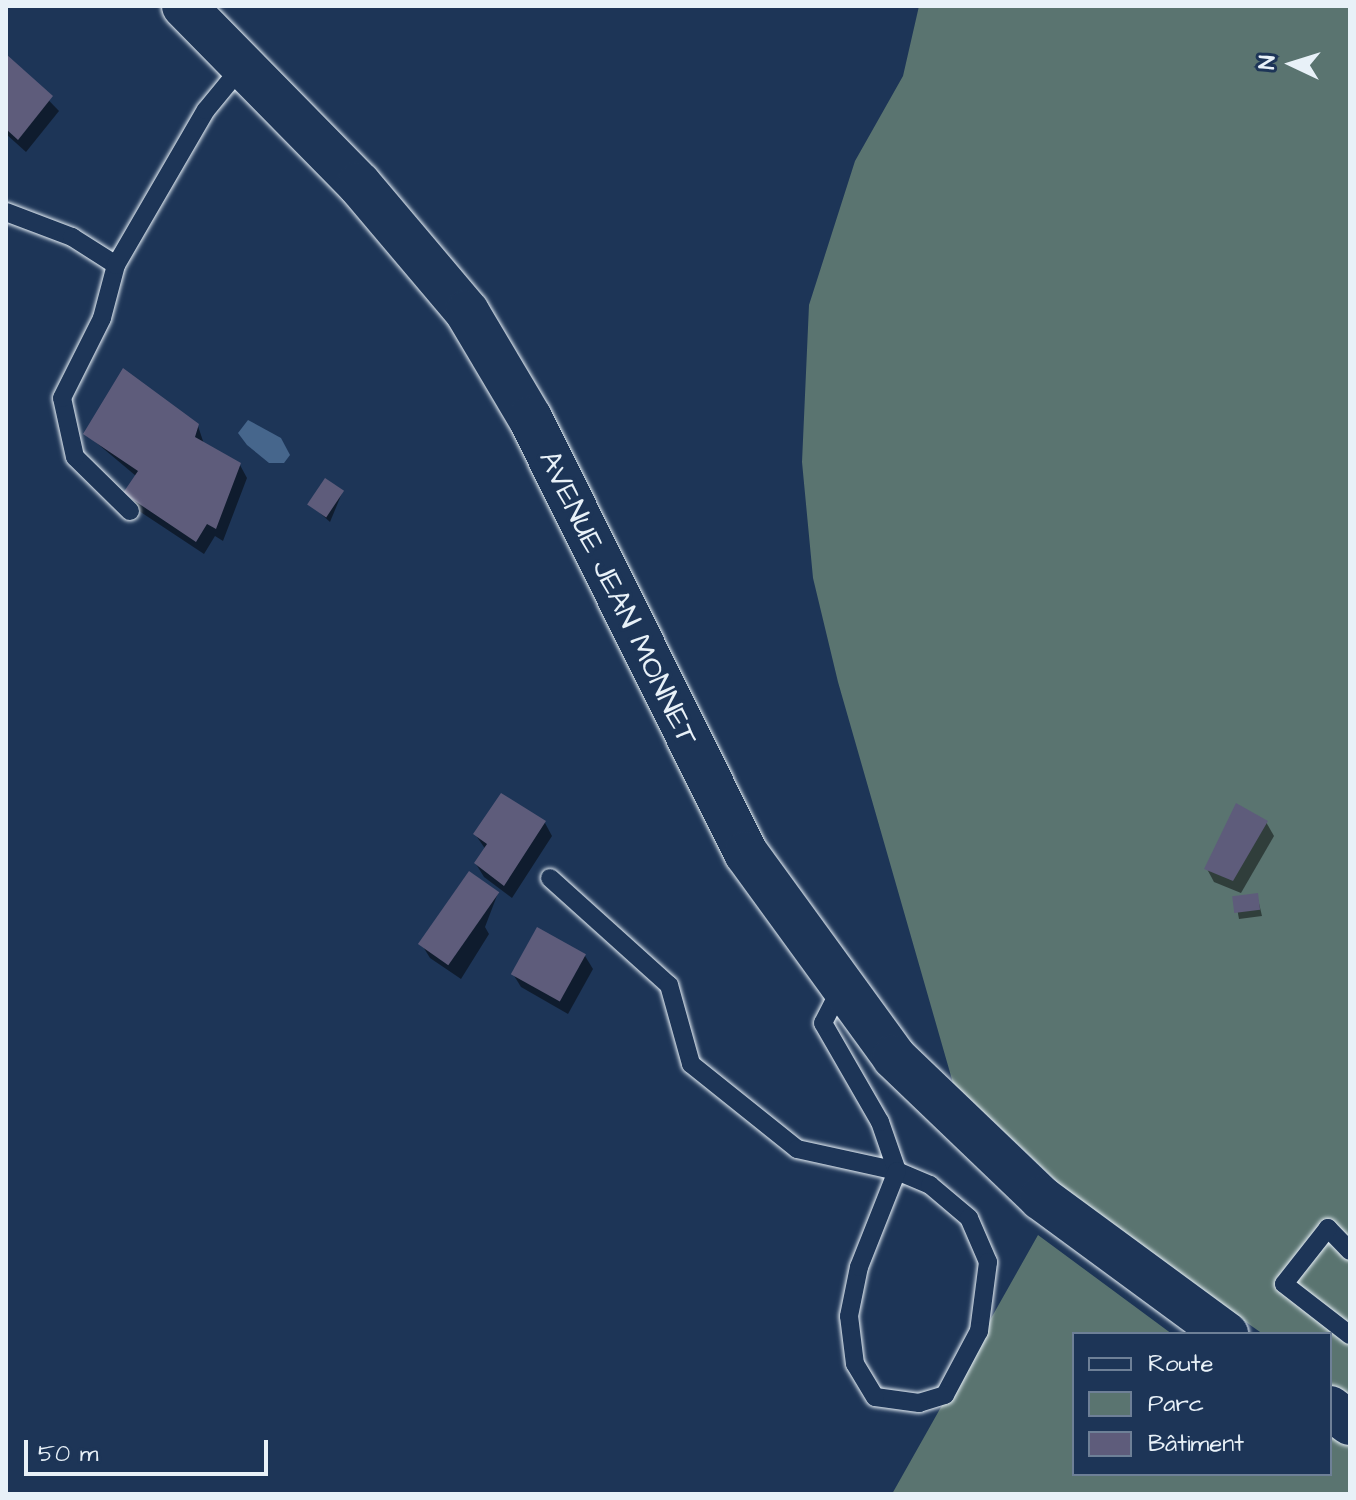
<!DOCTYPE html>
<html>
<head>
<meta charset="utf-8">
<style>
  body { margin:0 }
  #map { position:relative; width:1356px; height:1500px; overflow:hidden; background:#1d3557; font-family:"Architects Daughter",sans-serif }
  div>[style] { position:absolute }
  .green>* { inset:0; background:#5a7470 }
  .water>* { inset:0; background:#46668c }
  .shadow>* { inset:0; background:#0007 }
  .building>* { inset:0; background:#5e5c7b; transform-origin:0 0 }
  .roads { filter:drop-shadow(0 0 2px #e8f1f8) drop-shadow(0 0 2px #e8f1f8) }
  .service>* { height:18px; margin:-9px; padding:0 9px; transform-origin:9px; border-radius:9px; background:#1d3557 }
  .secondary>* { height:44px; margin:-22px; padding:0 22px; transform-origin:22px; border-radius:22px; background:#1d3557 }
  span { translate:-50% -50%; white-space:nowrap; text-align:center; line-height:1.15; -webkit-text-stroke:7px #1d3557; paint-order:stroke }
  .street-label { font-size:30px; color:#e8f1f8 }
  .frame { position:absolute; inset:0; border:8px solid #e8f1f8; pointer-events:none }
  .legend { position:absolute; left:1072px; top:1332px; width:260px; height:144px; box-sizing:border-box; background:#1d3557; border:2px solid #6e8097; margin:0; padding:10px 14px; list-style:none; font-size:24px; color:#e8f1f8 }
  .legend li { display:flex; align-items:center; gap:16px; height:40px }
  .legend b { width:40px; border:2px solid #6e8097 }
  .north { position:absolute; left:1252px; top:24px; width:80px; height:80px; -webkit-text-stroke:6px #1d3557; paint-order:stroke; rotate:274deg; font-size:22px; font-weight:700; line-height:32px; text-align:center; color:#e8f1f8 }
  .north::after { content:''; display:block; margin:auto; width:28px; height:36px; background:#e8f1f8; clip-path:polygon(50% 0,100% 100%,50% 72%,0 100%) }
  .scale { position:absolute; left:24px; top:1440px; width:244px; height:36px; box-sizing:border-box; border:4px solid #e8f1f8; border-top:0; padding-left:10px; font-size:24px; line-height:28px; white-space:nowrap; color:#e8f1f8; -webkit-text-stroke:6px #1d3557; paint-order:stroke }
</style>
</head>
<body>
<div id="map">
  <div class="green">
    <div style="clip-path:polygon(919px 6px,1350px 6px,1350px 1404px,1330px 1387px,1330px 1334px,1263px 1334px,1092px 1215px,953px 1083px,838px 682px,813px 578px,802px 462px,809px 305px,855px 161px,903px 76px)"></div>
    <div style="clip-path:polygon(1038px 1235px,1172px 1334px,1074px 1334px,1074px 1474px,1330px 1474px,1330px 1426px,1350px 1442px,1350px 1494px,892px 1494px)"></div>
  </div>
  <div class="water">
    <div style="clip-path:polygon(248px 420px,281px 438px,290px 455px,284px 463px,269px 463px,247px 445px,238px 433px)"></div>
  </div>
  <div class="shadow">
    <div style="clip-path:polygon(6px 56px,59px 111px,26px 152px,6px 134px)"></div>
    <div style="clip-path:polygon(198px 426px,204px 444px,240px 465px,247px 478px,223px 541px,215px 536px,204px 554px,133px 507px,125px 494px,136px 476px,86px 434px)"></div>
    <div style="clip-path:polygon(342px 493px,330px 522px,310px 504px)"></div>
    <div style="clip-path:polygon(1266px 822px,1274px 836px,1241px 893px,1214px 882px,1207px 869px)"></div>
    <div style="clip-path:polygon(545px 823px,552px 836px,512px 898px,484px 877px,476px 864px,486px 850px,475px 834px)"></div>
    <div style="clip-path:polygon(498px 893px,485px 927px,489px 934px,461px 979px,430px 958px,422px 945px)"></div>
    <div style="clip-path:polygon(1257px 895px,1262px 916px,1239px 919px,1235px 897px)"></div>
    <div style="clip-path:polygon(585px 956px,593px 969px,568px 1014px,521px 987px,513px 974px)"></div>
  </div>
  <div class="building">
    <div style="clip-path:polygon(6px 54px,53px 96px,18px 140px,6px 129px)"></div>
    <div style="clip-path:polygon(123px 368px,199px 424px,195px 437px,241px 463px,216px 529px,207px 524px,196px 542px,123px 493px,138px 471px,83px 434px)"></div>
    <div style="left:325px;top:478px;width:23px;height:32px;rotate:34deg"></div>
    <div style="clip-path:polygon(501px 793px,546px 821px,504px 886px,474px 863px,487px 844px,473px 834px)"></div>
    <div style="clip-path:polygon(1236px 803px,1268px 821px,1233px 881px,1204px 869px)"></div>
    <div style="left:469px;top:871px;width:37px;height:89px;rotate:35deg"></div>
    <div style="left:1258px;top:893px;width:17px;height:26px;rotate:83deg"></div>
    <div style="left:537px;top:927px;width:56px;height:54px;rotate:29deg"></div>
  </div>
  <div class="roads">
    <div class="service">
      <div style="left:6px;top:212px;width:71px;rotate:20.7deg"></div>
      <div style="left:72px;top:237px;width:52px;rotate:32.5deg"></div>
      <div style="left:130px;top:511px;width:77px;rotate:-135.5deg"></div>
      <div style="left:75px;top:457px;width:60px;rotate:-102.4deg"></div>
      <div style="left:62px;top:398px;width:89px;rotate:-63.4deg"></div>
      <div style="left:102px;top:318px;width:55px;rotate:-75.2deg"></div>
      <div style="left:116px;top:265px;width:179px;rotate:-59.9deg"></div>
      <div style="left:206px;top:110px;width:58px;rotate:-50.6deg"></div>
      <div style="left:550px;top:878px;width:160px;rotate:42deg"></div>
      <div style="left:669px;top:985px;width:82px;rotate:74.4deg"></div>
      <div style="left:691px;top:1064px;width:136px;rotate:38.7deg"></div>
      <div style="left:797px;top:1149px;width:102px;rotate:12.4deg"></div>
      <div style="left:897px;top:1171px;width:52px;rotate:-109.1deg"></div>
      <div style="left:880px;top:1122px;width:114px;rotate:-119.9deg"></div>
      <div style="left:823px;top:1023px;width:42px;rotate:-62.8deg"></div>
      <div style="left:897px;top:1171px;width:36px;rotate:23deg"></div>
      <div style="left:930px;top:1185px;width:51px;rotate:40.2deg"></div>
      <div style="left:969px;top:1218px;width:48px;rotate:66.6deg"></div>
      <div style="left:988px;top:1262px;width:70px;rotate:97.4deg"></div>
      <div style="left:979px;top:1331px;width:72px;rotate:118deg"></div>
      <div style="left:945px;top:1395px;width:27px;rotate:163deg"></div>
      <div style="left:919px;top:1403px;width:44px;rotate:-172.2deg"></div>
      <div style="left:875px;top:1397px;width:39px;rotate:-121deg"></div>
      <div style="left:855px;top:1364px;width:48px;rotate:-97.1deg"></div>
      <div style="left:849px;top:1316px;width:50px;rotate:-78.5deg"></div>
      <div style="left:859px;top:1267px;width:103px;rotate:-68.4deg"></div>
      <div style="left:1350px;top:1251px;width:32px;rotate:-134deg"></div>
      <div style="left:1328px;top:1228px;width:71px;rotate:128.2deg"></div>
      <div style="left:1284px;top:1284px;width:83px;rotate:37.7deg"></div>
    </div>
    <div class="secondary">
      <div style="left:184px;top:6px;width:250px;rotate:45.5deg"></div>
      <div style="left:359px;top:184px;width:167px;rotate:49.8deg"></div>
      <div style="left:467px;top:312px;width:123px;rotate:59.3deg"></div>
      <div style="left:530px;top:418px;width:486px;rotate:63.6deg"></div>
      <div style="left:746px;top:853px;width:252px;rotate:54deg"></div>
      <div style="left:894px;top:1057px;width:204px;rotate:43.8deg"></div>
      <div style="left:1041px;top:1198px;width:230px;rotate:36.3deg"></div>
      <div style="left:1330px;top:1408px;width:25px;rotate:37deg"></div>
    </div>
  </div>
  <div class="street-label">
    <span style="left:618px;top:598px;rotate:64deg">AVENUE JEAN MONNET</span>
  </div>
  <div class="frame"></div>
  <ul class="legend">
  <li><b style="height:10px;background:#1d3557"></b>Route</li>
  <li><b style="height:22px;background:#5a7470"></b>Parc</li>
  <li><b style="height:22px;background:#5e5c7b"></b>Bâtiment</li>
  </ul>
  <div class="north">N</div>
  <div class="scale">50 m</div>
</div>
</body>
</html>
